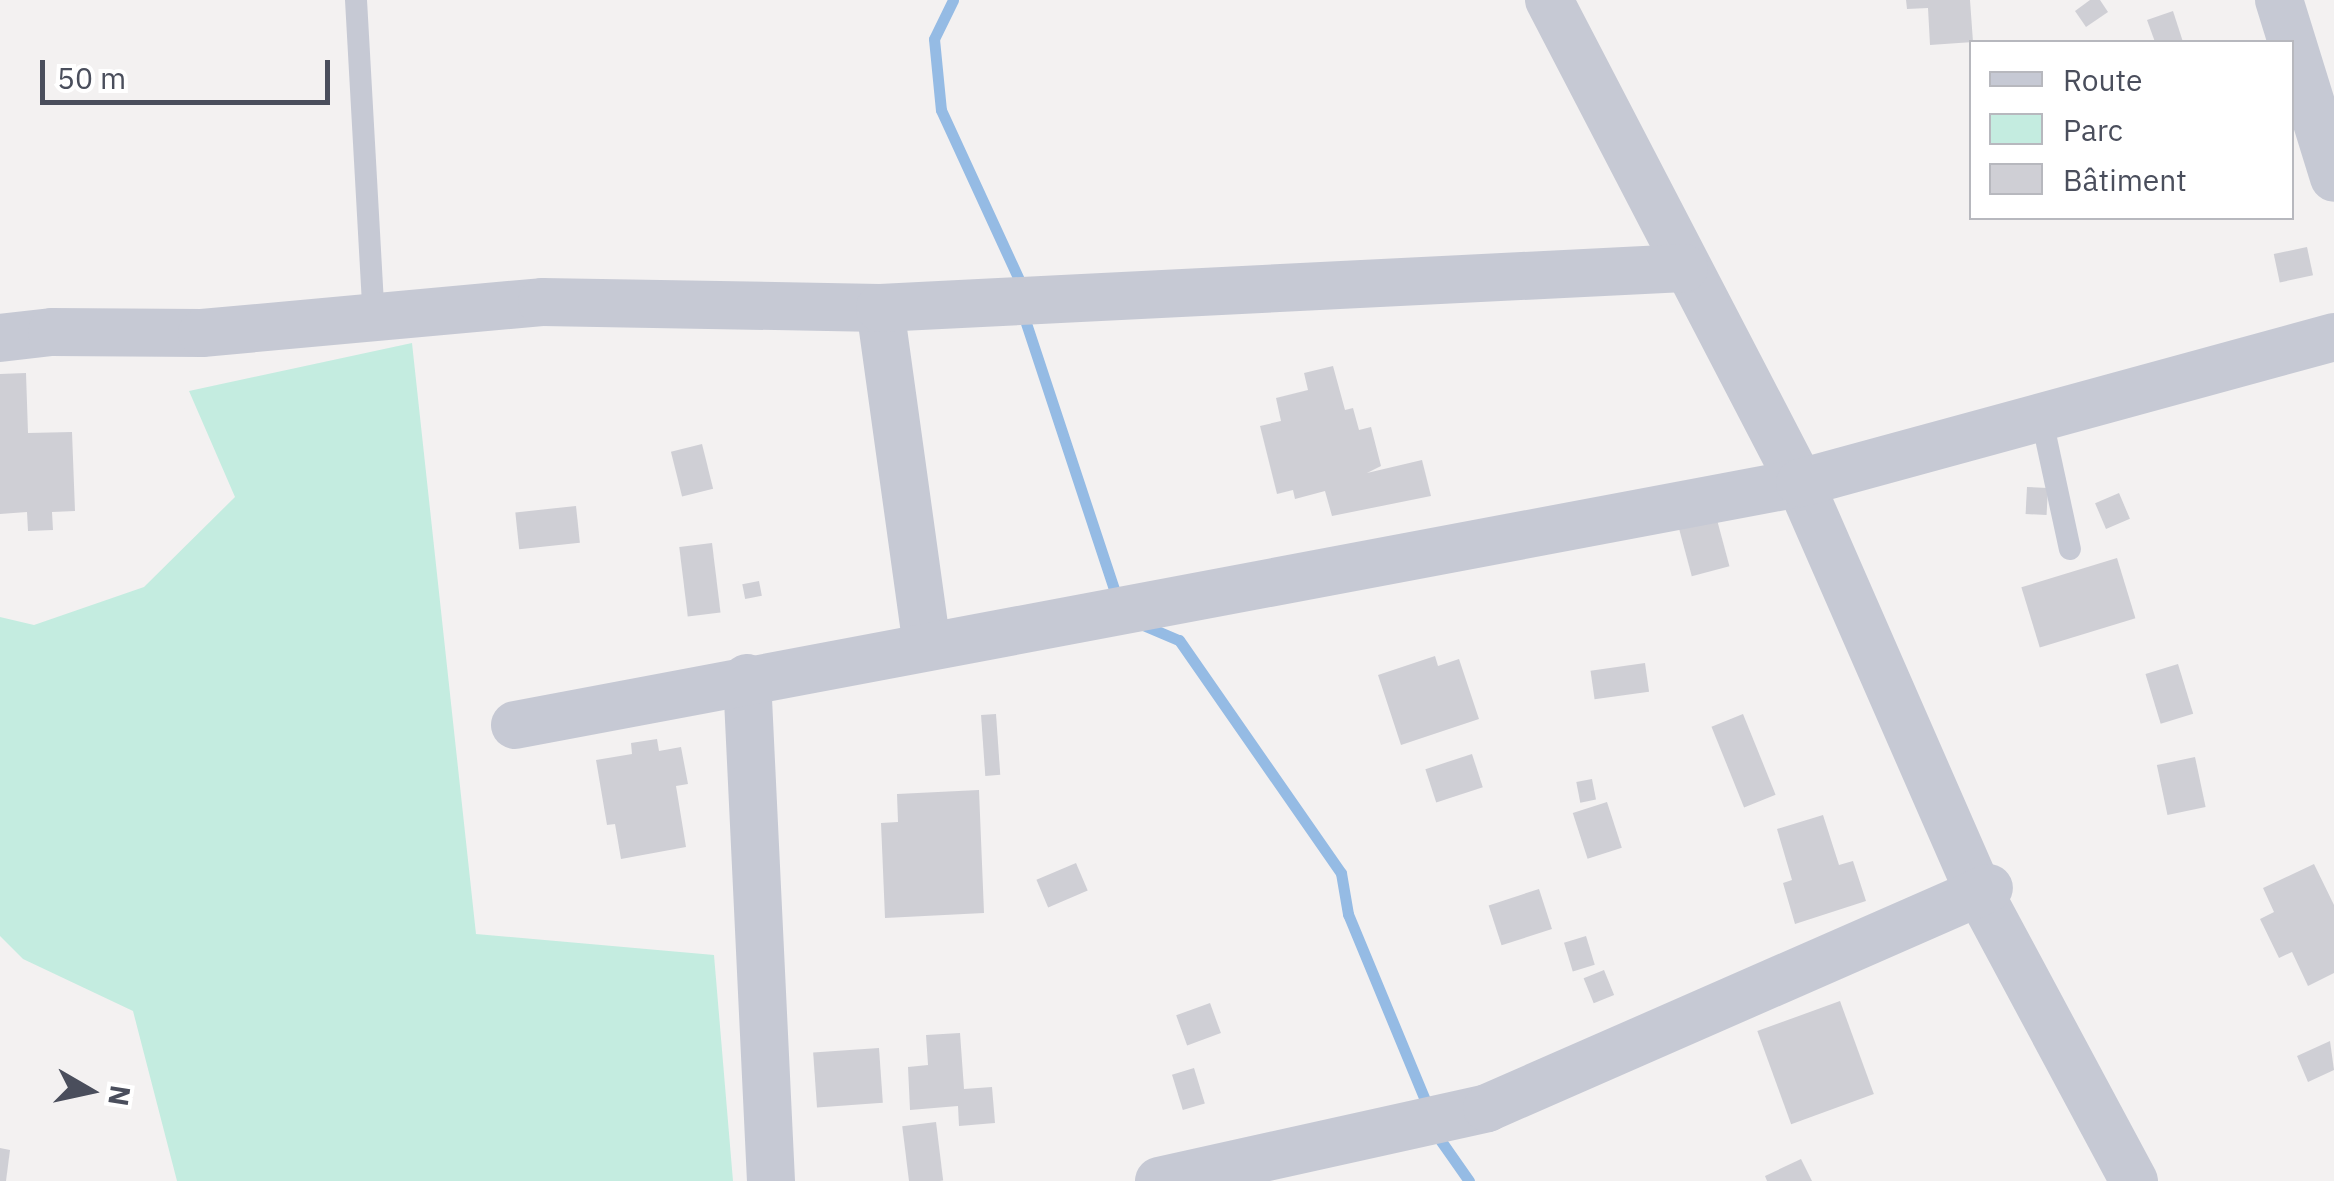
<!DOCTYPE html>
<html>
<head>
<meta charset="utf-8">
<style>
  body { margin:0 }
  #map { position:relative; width:2334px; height:1181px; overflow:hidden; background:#f3f1f1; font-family:"IBM Plex Sans",sans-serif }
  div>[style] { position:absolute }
  .green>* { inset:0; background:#c4ece0 }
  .stream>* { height:11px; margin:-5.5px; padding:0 5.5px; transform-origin:5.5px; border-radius:5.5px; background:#95bbe4 }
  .building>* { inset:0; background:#cfcfd5; transform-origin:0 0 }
  .lane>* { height:22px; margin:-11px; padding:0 11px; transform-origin:11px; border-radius:11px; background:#c6c9d4 }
  .street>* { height:48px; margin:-24px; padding:0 24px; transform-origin:24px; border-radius:24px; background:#c6c9d4 }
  span { translate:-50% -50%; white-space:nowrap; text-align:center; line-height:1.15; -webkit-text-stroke:9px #fff; paint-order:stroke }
  .legend { position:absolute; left:1969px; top:40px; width:325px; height:180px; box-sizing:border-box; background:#fff; border:2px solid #b7b8be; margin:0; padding:12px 18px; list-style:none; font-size:30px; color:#4a4e5c }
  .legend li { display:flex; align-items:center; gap:20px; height:50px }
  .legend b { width:50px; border:2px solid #b7b8be }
  .north { position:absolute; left:40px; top:1041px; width:100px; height:100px; -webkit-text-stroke:8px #fff; paint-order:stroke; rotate:99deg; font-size:28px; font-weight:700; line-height:40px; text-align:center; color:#4a4e5c }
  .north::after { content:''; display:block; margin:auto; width:35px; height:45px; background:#4a4e5c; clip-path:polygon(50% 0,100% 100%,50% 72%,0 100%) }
  .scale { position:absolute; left:40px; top:60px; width:290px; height:45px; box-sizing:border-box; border:5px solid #4a4e5c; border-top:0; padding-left:12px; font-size:30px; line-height:35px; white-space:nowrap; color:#4a4e5c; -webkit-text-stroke:8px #fff; paint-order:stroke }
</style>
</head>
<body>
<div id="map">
  <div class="green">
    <div style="clip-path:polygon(412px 343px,476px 934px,714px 955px,733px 1181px,177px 1181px,133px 1011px,23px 959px,0 936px,0 617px,34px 625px,144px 587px,235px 497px,189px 391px)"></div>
  </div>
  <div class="stream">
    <div style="left:953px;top:0;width:43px;rotate:116deg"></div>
    <div style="left:934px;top:39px;width:71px;rotate:84.4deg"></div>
    <div style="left:941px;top:110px;width:194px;rotate:65.3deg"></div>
    <div style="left:1024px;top:317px;width:290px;rotate:71.7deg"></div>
    <div style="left:1143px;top:625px;width:39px;rotate:23deg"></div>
    <div style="left:1179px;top:640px;width:284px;rotate:55.2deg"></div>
    <div style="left:1341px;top:873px;width:42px;rotate:80.3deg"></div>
    <div style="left:1348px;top:914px;width:212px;rotate:67.5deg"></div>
    <div style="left:1434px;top:1131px;width:61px;rotate:55deg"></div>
  </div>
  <div class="building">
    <div style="clip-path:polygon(1906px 0,1970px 0,1973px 42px,1930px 45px,1928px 8px,1907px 9px)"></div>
    <div style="clip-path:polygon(2090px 0,2100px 0,2108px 12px,2086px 27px,2075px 11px)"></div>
    <div style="clip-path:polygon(2173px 11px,2183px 42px,2155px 42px,2147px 20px)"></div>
    <div style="left:2307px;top:247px;width:29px;height:34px;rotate:78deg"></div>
    <div style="clip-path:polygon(1333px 366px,1345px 410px,1353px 408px,1359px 430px,1371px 427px,1381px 466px,1367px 473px,1422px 460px,1431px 496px,1332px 516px,1325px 491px,1295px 499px,1293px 490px,1277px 494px,1260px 426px,1281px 421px,1276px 398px,1308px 390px,1304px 373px)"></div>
    <div style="clip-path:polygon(26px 373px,28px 433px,72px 432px,75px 511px,52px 512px,53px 530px,28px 531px,27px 512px,0 514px,0 374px)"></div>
    <div style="left:702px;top:444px;width:46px;height:32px;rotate:76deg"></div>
    <div style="left:2027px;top:487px;width:21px;height:27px;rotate:3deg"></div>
    <div style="left:2119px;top:493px;width:28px;height:26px;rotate:67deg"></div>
    <div style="left:576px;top:506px;width:37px;height:61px;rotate:84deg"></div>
    <div style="left:1716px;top:516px;width:52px;height:39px;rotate:75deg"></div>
    <div style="left:712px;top:543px;width:70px;height:33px;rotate:83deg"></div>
    <div style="left:2117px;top:558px;width:63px;height:100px;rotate:73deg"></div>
    <div style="left:759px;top:581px;width:15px;height:17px;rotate:79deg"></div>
    <div style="clip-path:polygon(1435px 656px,1438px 666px,1459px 659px,1479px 719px,1401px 745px,1378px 675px)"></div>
    <div style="left:1645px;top:663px;width:29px;height:55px;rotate:82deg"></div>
    <div style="left:2178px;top:664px;width:52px;height:34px;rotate:73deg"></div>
    <div style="left:996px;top:714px;width:61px;height:15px;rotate:86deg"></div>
    <div style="left:1743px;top:714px;width:87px;height:34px;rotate:68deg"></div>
    <div style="clip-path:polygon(657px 739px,659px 751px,681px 747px,688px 784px,676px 786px,686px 847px,621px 859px,615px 824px,607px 825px,596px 760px,632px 754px,631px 743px)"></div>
    <div style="left:1472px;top:754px;width:35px;height:49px;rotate:72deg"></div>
    <div style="left:2195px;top:757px;width:51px;height:39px;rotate:78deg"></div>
    <div style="left:1592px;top:779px;width:21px;height:16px;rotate:79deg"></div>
    <div style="clip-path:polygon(979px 790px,984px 913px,885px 918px,881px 823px,898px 822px,897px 794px)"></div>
    <div style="left:1607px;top:802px;width:48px;height:36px;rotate:72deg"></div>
    <div style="clip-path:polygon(1823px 815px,1839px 865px,1853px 861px,1866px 901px,1795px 924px,1783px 883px,1792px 880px,1777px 829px)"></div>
    <div style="left:1076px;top:863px;width:30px;height:43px;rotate:67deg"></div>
    <div style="clip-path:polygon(2314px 864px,2334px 905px,2334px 973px,2308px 986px,2292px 952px,2279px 958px,2260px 919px,2274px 912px,2263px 888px)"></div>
    <div style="left:1539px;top:889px;width:42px;height:53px;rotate:72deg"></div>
    <div style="left:1586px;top:936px;width:30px;height:23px;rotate:73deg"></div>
    <div style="left:1604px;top:970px;width:27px;height:22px;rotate:68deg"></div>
    <div style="left:1840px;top:1001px;width:99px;height:88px;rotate:70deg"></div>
    <div style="left:1210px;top:1003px;width:32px;height:36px;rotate:70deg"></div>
    <div style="clip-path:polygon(960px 1033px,964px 1089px,992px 1087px,995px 1123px,959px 1126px,958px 1106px,910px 1110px,908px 1067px,928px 1065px,926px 1035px)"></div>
    <div style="clip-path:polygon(2330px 1041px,2334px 1070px,2308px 1082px,2297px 1056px)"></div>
    <div style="left:879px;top:1048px;width:55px;height:66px;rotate:86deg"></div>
    <div style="left:1194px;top:1068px;width:37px;height:23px;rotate:73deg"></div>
    <div style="left:936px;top:1122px;width:59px;height:34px;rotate:83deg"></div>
    <div style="clip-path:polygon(0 1148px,10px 1150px,6px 1181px,0 1181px)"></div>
    <div style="clip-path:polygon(1801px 1159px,1812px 1181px,1767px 1181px,1765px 1176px)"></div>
  </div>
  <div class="lane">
    <div style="left:356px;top:0;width:320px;rotate:86.8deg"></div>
    <div style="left:2042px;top:420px;width:132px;rotate:77.8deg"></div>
  </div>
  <div class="street">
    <div style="left:1549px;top:0;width:544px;rotate:62.54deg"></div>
    <div style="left:1800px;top:483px;width:446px;rotate:66.4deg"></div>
    <div style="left:1979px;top:892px;width:328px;rotate:61.8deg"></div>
    <div style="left:2279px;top:0;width:186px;rotate:72.8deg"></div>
    <div style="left:880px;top:308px;width:340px;rotate:82.1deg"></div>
    <div style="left:0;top:338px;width:52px;rotate:-6.6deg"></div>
    <div style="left:52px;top:332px;width:150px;rotate:0.4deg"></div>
    <div style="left:202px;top:333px;width:341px;rotate:-5.2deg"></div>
    <div style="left:542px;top:302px;width:338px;rotate:1deg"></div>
    <div style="left:880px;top:308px;width:805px;rotate:-2.85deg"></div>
    <div style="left:747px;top:678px;width:504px;rotate:87.27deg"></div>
    <div style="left:515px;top:725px;width:1308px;rotate:-10.67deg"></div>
    <div style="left:1800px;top:483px;width:554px;rotate:-15.29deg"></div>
    <div style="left:1159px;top:1181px;width:336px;rotate:-12.5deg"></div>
    <div style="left:1487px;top:1108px;width:548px;rotate:-23.67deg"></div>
  </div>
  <ul class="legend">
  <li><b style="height:12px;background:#c6c9d4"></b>Route</li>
  <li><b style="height:28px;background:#c4ece0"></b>Parc</li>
  <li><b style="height:28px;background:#cfcfd5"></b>Bâtiment</li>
  </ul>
  <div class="north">N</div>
  <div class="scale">50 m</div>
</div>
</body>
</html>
